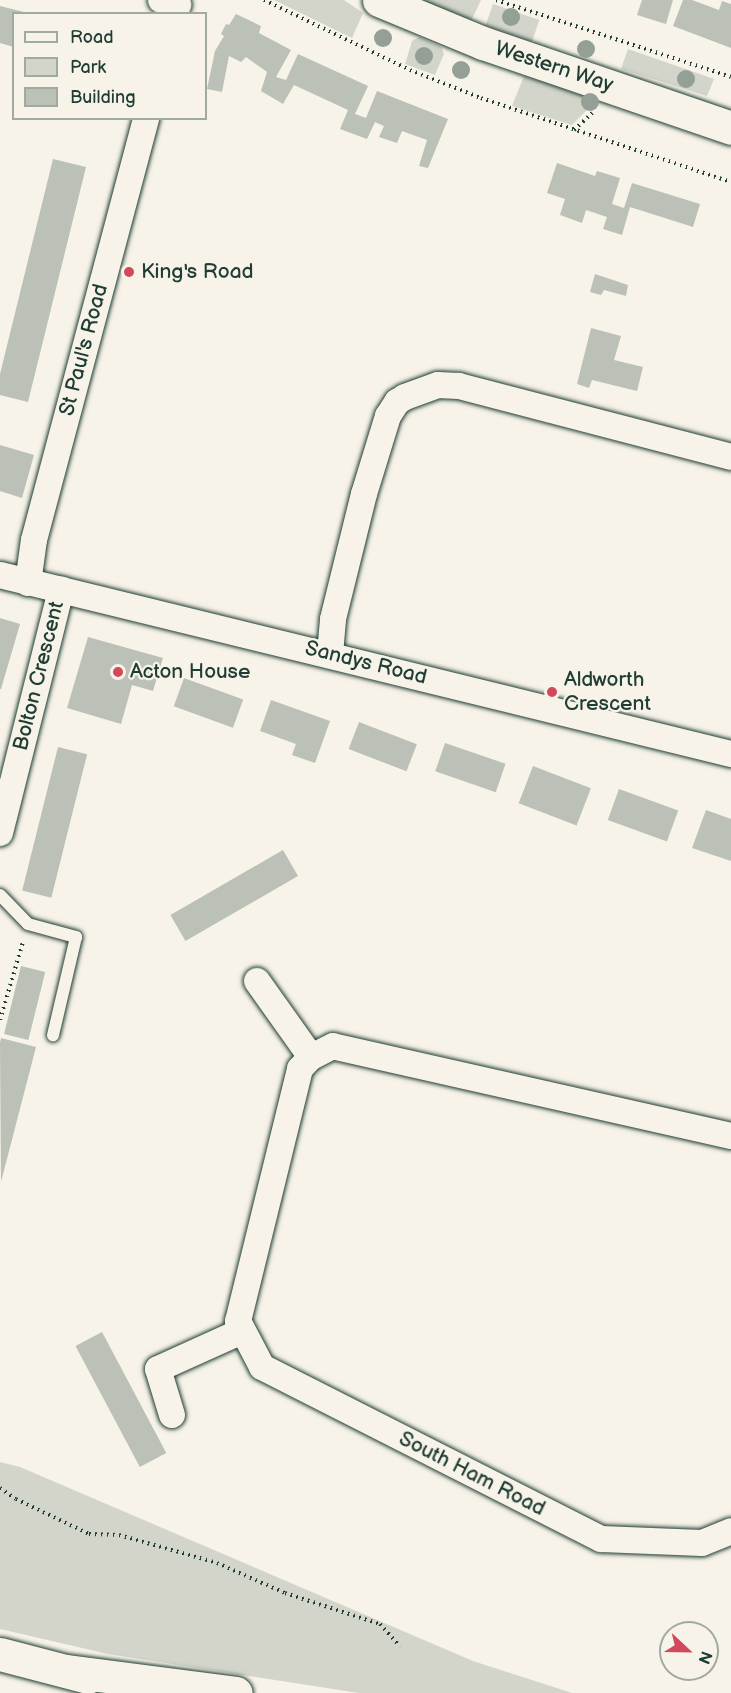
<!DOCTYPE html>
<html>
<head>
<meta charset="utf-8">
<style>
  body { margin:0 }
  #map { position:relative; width:731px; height:1693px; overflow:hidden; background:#f7f3e8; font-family:"Balsamiq Sans",sans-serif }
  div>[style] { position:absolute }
  .green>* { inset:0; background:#d3d5ca; transform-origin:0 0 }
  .building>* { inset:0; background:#bbc1b6; transform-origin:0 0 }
  .path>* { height:4px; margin-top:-2px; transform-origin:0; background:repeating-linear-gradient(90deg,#1f3d34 0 1.5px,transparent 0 6px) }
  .roads { filter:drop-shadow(0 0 2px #1f3d34) drop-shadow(0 0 2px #1f3d34) }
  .lane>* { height:12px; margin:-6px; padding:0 6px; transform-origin:6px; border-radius:6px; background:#f7f3e8 }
  .street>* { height:26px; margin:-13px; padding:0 13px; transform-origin:13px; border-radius:13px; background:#f7f3e8 }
  .secondary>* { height:33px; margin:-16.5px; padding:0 16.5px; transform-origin:16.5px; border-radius:16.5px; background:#f7f3e8 }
  .primary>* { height:33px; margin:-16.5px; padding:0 16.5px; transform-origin:16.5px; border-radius:16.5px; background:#f7f3e8 }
  .trees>* { width:18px; height:18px; margin:-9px; border-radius:50%; background:#949f96 }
  .dots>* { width:16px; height:16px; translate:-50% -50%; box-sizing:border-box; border:3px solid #f7f3e8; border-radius:50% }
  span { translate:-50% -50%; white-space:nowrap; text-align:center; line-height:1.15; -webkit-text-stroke:4.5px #f7f3e8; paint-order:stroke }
  .street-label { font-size:21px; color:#1f3d34 }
  .poi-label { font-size:21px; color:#1f3d34 }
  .left { translate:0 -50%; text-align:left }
  .legend { position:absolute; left:12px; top:12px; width:195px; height:108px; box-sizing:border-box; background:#f7f3e8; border:2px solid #a1aaa0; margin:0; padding:8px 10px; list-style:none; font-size:18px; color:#1f3d34 }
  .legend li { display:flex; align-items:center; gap:12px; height:30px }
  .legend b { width:30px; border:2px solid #a1aaa0 }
  .north { position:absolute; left:659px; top:1621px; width:60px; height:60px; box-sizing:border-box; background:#f7f3e8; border:2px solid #a1aaa0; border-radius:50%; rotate:112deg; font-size:16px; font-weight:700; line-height:24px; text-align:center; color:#1f3d34 }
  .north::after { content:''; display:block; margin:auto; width:21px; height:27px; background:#d1495b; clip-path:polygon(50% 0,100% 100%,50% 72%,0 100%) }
</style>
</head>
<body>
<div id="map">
  <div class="green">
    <div style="clip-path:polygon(274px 0,344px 0,363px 13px,352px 38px)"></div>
    <div style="clip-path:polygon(419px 0,481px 0,471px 21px)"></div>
    <div style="left:493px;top:4px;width:49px;height:23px;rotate:19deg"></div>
    <div style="clip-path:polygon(419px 37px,441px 47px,444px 54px,435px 75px,405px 64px,412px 41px)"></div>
    <div style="clip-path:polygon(628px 49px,714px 79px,707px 96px,621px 69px)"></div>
    <div style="clip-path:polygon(524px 76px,595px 97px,597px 105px,589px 108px,572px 125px,512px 106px)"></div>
    <div style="clip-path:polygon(0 1462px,20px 1467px,473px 1661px,572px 1693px,359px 1693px,108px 1654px,0 1629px)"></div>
  </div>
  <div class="building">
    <div style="clip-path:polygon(642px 0,673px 0,666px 24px,637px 15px)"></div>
    <div style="clip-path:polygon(683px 0,692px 0,719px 10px,722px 1px,731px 4px,731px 48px,673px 26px)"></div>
    <div style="clip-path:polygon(0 6px,28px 13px,14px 14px,14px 47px,0 43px)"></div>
    <div style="clip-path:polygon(236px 14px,261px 26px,259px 33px,291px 50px,276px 77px,286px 80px,298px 54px,368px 86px,355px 114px,366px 118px,377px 91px,448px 119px,428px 168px,419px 166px,427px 140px,402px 131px,397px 143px,379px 137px,384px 126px,375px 122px,367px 139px,340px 129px,348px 110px,294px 85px,283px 104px,261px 91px,267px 72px,246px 57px,241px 62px,229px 56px,222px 92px,207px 89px,215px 51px,224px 36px,221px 34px,226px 24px,229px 25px)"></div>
    <div style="clip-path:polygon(53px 159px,86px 167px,28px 402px,0 395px,0 374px)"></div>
    <div style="clip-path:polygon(557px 163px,595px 176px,597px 171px,620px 178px,612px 204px,624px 208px,632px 183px,700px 204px,693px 227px,630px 207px,622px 235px,603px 229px,607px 217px,586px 210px,582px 223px,560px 215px,565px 199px,547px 193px)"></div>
    <div style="clip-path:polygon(595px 274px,628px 285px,626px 296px,604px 290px,601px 295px,590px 292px)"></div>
    <div style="clip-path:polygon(591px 328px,621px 336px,614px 360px,643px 367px,637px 391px,592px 380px,589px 388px,577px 384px)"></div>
    <div style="clip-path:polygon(0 445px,34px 455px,22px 498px,0 491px)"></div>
    <div style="clip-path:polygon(0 618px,20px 624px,1px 689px,0 689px)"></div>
    <div style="clip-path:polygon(88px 637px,163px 658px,153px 691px,132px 685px,121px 724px,67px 708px)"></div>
    <div style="left:184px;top:678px;width:63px;height:30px;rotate:20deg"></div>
    <div style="clip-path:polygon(271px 700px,330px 721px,315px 763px,292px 755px,296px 744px,260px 731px)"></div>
    <div style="left:359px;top:722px;width:62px;height:29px;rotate:21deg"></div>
    <div style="left:445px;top:743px;width:64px;height:30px;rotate:19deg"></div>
    <div style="left:58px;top:747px;width:30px;height:148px;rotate:14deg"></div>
    <div style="left:533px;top:766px;width:62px;height:40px;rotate:21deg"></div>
    <div style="left:619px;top:789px;width:63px;height:33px;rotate:20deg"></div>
    <div style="clip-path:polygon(706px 810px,731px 819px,731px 861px,692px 848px)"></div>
    <div style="left:283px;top:850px;width:30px;height:130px;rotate:60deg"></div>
    <div style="left:21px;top:966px;width:25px;height:70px;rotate:14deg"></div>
    <div style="clip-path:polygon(1px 1038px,36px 1047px,1px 1182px,0 1043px)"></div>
    <div style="left:102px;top:1332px;width:137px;height:30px;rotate:62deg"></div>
  </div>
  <div class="path">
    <div style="left:264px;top:0;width:162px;rotate:25.6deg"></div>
    <div style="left:410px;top:70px;width:76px;rotate:21.5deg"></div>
    <div style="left:481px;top:98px;width:264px;rotate:18.6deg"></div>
    <div style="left:496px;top:0;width:247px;rotate:18.1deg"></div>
    <div style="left:574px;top:130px;width:25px;rotate:-43deg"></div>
    <div style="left:0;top:1020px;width:81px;rotate:-73.6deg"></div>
    <div style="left:0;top:1488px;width:19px;rotate:35deg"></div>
    <div style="left:16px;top:1499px;width:81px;rotate:25.6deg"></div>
    <div style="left:89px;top:1534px;width:30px;rotate:2deg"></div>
    <div style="left:119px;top:1535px;width:102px;rotate:15.9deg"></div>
    <div style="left:217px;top:1563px;width:74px;rotate:23.8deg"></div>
    <div style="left:285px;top:1593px;width:100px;rotate:18.1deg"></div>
    <div style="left:380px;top:1624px;width:30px;rotate:48deg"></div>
  </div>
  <div class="roads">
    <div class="lane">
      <div style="left:0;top:895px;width:40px;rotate:46deg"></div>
      <div style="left:28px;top:924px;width:50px;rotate:15.2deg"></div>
      <div style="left:76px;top:937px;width:101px;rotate:103.2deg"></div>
    </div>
    <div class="street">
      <div style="left:161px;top:0;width:18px;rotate:16deg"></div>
      <div style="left:0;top:575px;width:753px;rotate:13.76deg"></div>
      <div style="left:28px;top:583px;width:43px;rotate:-82.1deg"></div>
      <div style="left:34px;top:540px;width:437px;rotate:-75.1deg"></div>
      <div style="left:330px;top:654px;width:35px;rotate:-85deg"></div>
      <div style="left:333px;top:619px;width:129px;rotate:-76.1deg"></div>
      <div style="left:364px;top:494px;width:82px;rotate:-72.9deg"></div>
      <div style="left:388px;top:416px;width:17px;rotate:-57deg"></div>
      <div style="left:397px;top:402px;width:9px;rotate:-32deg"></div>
      <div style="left:405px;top:397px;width:35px;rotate:-20deg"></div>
      <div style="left:438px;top:385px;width:21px;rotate:3deg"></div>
      <div style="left:459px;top:386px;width:281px;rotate:14.6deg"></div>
      <div style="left:0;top:833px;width:251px;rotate:-75.9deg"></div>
      <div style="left:257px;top:981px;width:93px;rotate:54.6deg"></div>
      <div style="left:731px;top:1136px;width:408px;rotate:-167.3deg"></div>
      <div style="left:333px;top:1046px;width:25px;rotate:153deg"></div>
      <div style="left:311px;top:1057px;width:16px;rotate:133deg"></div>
      <div style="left:300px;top:1069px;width:260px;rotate:103.8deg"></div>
      <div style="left:238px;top:1321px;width:52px;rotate:62.4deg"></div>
      <div style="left:262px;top:1367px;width:380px;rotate:26.9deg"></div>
      <div style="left:601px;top:1539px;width:101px;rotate:2.3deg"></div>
      <div style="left:702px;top:1543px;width:31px;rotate:-22deg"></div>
      <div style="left:172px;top:1415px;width:48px;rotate:-106.9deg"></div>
      <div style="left:158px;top:1369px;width:92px;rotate:-24.3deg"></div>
    </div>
    <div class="secondary">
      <div style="left:379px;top:0;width:113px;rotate:22.5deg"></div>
      <div style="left:483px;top:43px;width:262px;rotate:18.9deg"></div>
    </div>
    <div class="primary">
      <div style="left:0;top:1654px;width:91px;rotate:14.6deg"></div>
      <div style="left:67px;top:1671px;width:170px;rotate:7.4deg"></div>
    </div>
  </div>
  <div class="trees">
    <div style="left:511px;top:17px"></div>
    <div style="left:383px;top:38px"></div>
    <div style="left:586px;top:49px"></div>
    <div style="left:424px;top:56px"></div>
    <div style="left:461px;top:70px"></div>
    <div style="left:686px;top:79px"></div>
    <div style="left:590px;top:102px"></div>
  </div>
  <div class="dots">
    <div style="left:129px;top:272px;background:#d1495b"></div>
    <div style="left:118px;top:672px;background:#d1495b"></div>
    <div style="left:552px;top:692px;background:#d1495b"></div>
  </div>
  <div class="street-label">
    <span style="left:554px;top:67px;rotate:18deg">Western Way</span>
    <span style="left:84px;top:350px;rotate:-75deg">St Paul's Road</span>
    <span style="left:366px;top:663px;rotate:14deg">Sandys Road</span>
    <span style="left:39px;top:676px;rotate:-76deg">Bolton Crescent</span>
    <span style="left:472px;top:1474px;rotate:27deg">South Ham Road</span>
  </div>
  <div class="poi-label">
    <span class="left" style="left:141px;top:272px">King's Road</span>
    <span class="left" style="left:130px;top:672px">Acton House</span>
    <span class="left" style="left:564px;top:692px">Aldworth<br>Crescent</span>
  </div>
  <ul class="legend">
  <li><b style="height:8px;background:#f7f3e8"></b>Road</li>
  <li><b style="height:16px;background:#d3d5ca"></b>Park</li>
  <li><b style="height:16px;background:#bbc1b6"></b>Building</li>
  </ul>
  <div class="north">N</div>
</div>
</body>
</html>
